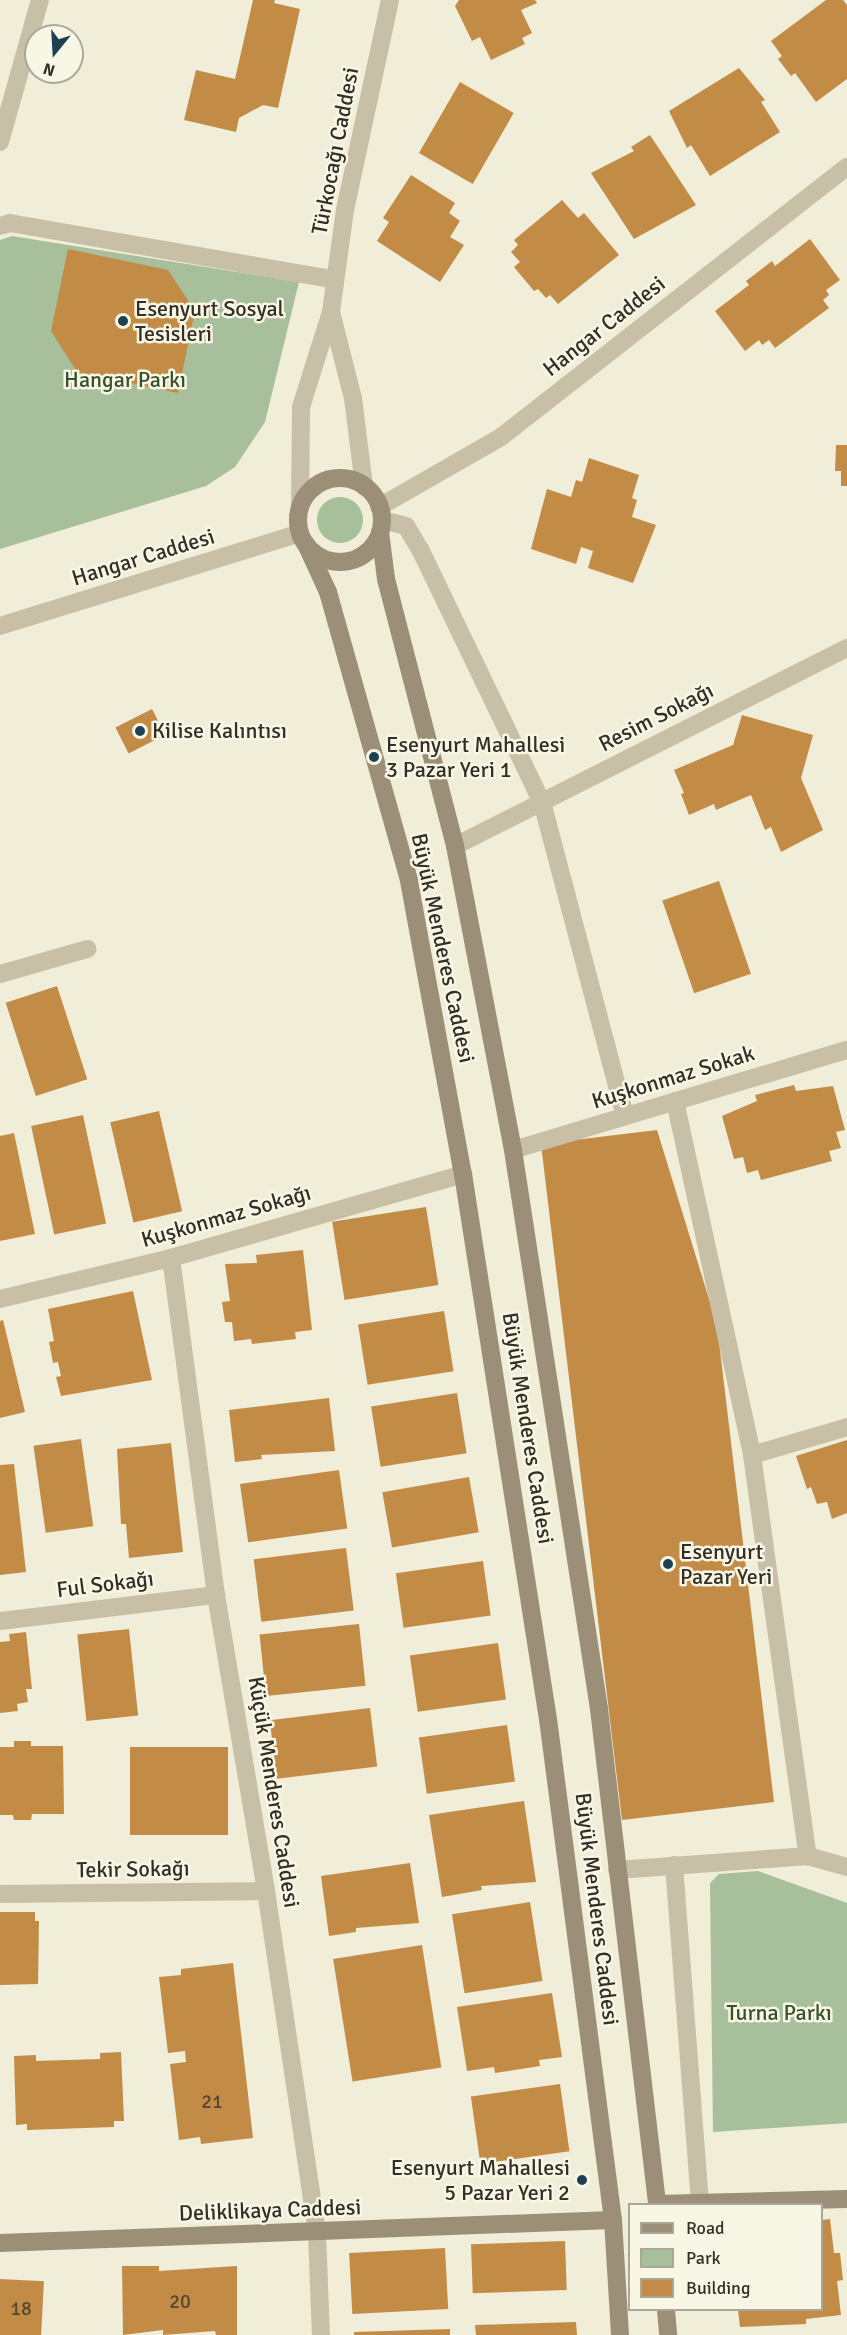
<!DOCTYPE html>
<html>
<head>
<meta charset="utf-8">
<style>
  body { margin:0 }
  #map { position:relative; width:847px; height:2335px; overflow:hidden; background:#f0edd9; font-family:Signika,sans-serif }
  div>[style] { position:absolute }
  .green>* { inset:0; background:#a7bf9a }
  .round { border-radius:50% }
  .building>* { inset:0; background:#c28b46; transform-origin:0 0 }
  .street>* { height:18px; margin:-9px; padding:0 9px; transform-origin:9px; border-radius:9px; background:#c8c0a6 }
  .secondary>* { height:18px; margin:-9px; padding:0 9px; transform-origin:9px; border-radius:9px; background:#9b9077 }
  .secondary>.ring { margin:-9px; padding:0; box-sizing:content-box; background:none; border:18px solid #9b9077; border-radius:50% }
  .dots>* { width:16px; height:16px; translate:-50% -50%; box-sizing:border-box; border:3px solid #f8f6e5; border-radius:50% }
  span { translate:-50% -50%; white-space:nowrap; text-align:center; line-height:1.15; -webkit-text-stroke:5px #f8f6e5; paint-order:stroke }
  .number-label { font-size:20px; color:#58462e }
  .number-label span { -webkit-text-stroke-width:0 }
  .street-label { font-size:22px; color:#342f26 }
  .poi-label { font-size:22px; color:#342f26 }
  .left { translate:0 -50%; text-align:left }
  .right { translate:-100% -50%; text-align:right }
  .park-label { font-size:22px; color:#37512b }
  .legend { position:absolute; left:628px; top:2203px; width:195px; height:108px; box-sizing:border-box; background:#f8f6e5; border:2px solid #aaa699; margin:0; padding:8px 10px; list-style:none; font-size:18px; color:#342f26 }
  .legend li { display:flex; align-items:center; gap:12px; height:30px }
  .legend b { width:30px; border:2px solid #aaa699 }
  .north { position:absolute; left:24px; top:24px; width:60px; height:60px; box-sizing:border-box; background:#f8f6e5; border:2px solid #aaa699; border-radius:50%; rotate:198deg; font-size:16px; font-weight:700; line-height:24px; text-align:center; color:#342f26 }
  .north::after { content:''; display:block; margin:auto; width:21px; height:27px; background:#1e3f54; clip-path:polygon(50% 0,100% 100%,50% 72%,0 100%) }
</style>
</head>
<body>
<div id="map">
  <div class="green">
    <div style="clip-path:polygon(12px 236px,299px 282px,265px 422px,235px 467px,206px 486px,0 549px,0 240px)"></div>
    <div class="round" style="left:317px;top:497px;width:46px;height:46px"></div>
    <div style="clip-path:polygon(758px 1871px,847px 1903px,847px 2123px,713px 2132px,710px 1883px,719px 1874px)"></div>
  </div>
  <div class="building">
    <div style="clip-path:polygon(253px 0,275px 0,274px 3px,300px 9px,278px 108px,263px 105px,239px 118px,236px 132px,184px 120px,196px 70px,235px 79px)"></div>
    <div style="clip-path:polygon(459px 0,535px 0,537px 3px,521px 10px,532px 33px,522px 38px,525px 44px,491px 60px,480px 37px,472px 41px,455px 6px)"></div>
    <div style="clip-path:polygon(826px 0,843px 0,847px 5px,847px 79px,816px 102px,795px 73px,791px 76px,778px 59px,782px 56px,771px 41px)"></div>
    <div style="clip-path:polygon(739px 68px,765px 100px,761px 102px,780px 132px,710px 176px,691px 145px,687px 148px,669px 111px)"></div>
    <div style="left:460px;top:82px;width:62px;height:82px;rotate:30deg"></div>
    <div style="clip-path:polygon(650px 135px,696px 205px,634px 239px,591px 173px,634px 151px,631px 147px)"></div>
    <div style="clip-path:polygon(411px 175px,455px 203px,449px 213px,460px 221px,450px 237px,464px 245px,440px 282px,377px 241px,389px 222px,383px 218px)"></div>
    <div style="clip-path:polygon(562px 200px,578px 218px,584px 213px,619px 255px,558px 304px,550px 295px,546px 298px,538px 289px,534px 291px,514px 267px,520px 262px,511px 252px,518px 245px,514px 240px)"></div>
    <div style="clip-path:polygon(810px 239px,840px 280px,826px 290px,829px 295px,823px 300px,829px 308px,775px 348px,769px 340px,762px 345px,759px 340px,745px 351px,715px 311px,749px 285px,746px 281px,772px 261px,775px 266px)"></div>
    <div style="clip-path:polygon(68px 249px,168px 270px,195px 311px,178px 393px,77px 372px,51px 331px)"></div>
    <div style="clip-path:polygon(836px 445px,847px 445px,847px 486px,841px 486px,841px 471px,835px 471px)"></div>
    <div style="clip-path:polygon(589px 458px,639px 475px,632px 498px,637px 500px,632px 517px,656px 525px,633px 583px,588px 568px,593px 551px,581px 547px,576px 564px,531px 549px,547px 489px,571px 497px,576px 480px,582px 482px)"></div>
    <div style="left:152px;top:709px;width:29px;height:41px;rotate:63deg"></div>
    <div style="clip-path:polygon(742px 715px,813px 735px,801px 778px,823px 830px,781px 852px,771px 827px,765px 830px,751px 795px,716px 810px,714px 804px,689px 815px,681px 794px,684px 793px,674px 770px,733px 745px)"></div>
    <div style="left:719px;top:881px;width:98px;height:60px;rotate:71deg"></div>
    <div style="left:57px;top:986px;width:98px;height:54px;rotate:72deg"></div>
    <div style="clip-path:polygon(794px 1085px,796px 1091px,833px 1086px,845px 1130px,836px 1132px,841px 1148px,829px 1151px,832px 1161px,761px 1180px,758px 1170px,747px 1173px,743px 1157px,734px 1159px,722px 1116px,757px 1101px,755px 1095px)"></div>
    <div style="left:159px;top:1111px;width:103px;height:50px;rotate:77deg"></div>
    <div style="left:83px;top:1115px;width:111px;height:53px;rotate:78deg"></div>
    <div style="clip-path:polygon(657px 1130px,717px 1325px,774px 1802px,622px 1820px,541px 1144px)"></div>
    <div style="clip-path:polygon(14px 1133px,35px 1234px,0 1241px,0 1136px)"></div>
    <div style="left:426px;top:1207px;width:79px;height:95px;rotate:81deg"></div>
    <div style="clip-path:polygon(303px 1250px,312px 1330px,295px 1332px,296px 1339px,252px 1344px,251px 1339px,234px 1341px,232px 1322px,225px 1322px,222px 1302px,230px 1301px,225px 1264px,257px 1263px,256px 1255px)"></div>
    <div style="clip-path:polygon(133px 1291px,152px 1380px,61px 1396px,56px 1377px,61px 1376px,58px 1362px,53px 1363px,49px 1342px,54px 1341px,48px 1309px)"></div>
    <div style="left:444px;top:1311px;width:61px;height:87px;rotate:81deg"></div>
    <div style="clip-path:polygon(3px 1320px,25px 1412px,0 1418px,0 1321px)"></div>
    <div style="left:457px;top:1393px;width:61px;height:87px;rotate:81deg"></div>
    <div style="clip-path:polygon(329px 1398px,335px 1451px,261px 1455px,262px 1459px,235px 1462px,229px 1410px)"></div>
    <div style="left:81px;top:1439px;width:88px;height:48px;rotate:82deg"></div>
    <div style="clip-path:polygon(847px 1440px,847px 1513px,832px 1519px,827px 1502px,817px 1504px,811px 1487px,807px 1489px,796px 1456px)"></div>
    <div style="clip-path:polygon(171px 1443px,183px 1552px,129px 1558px,126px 1524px,121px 1524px,117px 1449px)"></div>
    <div style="clip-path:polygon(14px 1464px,26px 1572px,0 1575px,0 1465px)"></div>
    <div style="left:339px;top:1470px;width:59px;height:100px;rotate:82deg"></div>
    <div style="left:469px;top:1477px;width:56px;height:88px;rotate:80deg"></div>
    <div style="left:346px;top:1548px;width:63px;height:93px;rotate:83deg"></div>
    <div style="left:483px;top:1561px;width:55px;height:88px;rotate:82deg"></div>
    <div style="left:359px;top:1624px;width:62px;height:100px;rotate:84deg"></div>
    <div style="left:129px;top:1629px;width:87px;height:52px;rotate:84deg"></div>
    <div style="clip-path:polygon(26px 1632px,32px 1689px,26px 1689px,28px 1702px,17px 1704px,18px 1711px,0 1713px,0 1642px,10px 1641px,9px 1634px)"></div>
    <div style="left:498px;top:1643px;width:57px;height:89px;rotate:82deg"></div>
    <div style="left:370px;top:1708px;width:59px;height:101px;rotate:83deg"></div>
    <div style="left:507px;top:1725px;width:57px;height:89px;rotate:82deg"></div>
    <div style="clip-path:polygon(14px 1741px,31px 1741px,31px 1746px,63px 1746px,64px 1814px,32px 1814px,31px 1820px,14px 1820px,13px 1815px,0 1815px,0 1747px,14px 1747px)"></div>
    <div style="left:130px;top:1747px;width:98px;height:88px"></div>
    <div style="clip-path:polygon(524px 1801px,536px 1882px,481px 1886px,482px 1890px,442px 1897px,429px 1815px)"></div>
    <div style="clip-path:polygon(410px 1863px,419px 1923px,356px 1928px,356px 1932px,329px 1936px,321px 1876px)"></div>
    <div style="left:530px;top:1902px;width:80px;height:79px;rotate:81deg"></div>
    <div style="clip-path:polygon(0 1912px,35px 1912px,35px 1921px,39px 1921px,38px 1984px,0 1985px)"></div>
    <div style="left:422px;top:1945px;width:124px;height:90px;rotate:81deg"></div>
    <div style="clip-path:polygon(233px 1963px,253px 2138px,201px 2144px,200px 2137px,179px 2140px,170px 2064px,186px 2062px,185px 2051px,168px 2053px,159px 1977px,181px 1975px,181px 1969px)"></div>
    <div style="clip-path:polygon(552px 1993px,562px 2057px,539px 2060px,540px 2066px,495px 2073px,494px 2067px,467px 2071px,457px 2007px)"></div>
    <div style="clip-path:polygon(121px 2052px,124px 2121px,114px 2121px,114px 2127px,27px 2130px,27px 2124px,16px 2125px,14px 2056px,36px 2055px,36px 2061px,100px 2059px,100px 2053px)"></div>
    <div style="left:560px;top:2084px;width:68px;height:90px;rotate:82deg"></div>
    <div style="clip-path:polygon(830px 2219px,834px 2253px,840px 2253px,843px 2280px,837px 2281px,841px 2315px,806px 2319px,806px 2324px,740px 2327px,738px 2310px,822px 2310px,822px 2220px)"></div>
    <div style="left:565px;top:2241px;width:49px;height:94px;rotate:88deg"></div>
    <div style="left:445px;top:2248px;width:61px;height:96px;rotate:87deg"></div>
    <div style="clip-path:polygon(122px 2266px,159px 2266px,159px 2271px,237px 2266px,237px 2335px,216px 2335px,215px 2331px,163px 2335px,163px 2330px,123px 2335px)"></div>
    <div style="left:0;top:2279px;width:44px;height:56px;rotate:3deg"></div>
    <div style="clip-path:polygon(576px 2322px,577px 2335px,476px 2335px,475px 2325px)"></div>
    <div style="clip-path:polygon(450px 2329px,450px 2335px,354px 2335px,354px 2332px)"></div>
  </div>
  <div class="street">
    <div style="left:0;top:142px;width:148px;rotate:-74.3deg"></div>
    <div style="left:0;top:226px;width:10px;rotate:-17deg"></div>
    <div style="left:10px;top:223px;width:330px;rotate:9.9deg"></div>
    <div style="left:331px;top:312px;width:89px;rotate:75.7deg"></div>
    <div style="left:353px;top:398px;width:89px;rotate:82.9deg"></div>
    <div style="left:300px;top:507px;width:100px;rotate:-89.4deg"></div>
    <div style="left:301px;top:407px;width:100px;rotate:-72.5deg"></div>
    <div style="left:331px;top:312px;width:103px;rotate:-82.2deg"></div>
    <div style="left:345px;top:210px;width:215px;rotate:-77.9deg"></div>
    <div style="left:379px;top:507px;width:141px;rotate:-29.8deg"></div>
    <div style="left:501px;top:437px;width:439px;rotate:-38deg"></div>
    <div style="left:382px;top:520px;width:25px;rotate:14deg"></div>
    <div style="left:406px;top:526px;width:27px;rotate:59deg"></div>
    <div style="left:420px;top:549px;width:281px;rotate:64.3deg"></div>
    <div style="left:542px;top:802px;width:325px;rotate:75.2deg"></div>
    <div style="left:0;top:626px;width:314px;rotate:-17.2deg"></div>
    <div style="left:455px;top:846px;width:439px;rotate:-26.8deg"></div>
    <div style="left:0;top:974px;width:91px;rotate:-16deg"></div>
    <div style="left:675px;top:1101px;width:362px;rotate:77.7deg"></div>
    <div style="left:752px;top:1455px;width:405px;rotate:82.1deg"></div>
    <div style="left:513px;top:1150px;width:349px;rotate:-16.7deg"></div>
    <div style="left:171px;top:1258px;width:340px;rotate:82.4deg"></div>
    <div style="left:216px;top:1595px;width:300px;rotate:80.4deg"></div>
    <div style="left:266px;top:1891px;width:346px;rotate:81.5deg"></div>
    <div style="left:317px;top:2233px;width:102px;rotate:87.8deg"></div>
    <div style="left:0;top:1299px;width:176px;rotate:-13.5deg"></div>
    <div style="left:171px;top:1258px;width:304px;rotate:-16deg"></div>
    <div style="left:752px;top:1455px;width:99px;rotate:-16.4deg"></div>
    <div style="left:0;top:1621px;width:218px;rotate:-6.9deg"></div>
    <div style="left:674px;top:1865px;width:339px;rotate:85.6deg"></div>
    <div style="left:617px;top:1870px;width:192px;rotate:-4.2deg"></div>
    <div style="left:808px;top:1856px;width:41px;rotate:15.8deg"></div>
    <div style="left:0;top:1894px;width:266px;rotate:-0.6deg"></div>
  </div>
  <div class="secondary">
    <div class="ring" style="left:298px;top:478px;width:66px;height:66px"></div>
    <div style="left:380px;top:532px;width:47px;rotate:82.7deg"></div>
    <div style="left:386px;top:579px;width:276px;rotate:75.5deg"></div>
    <div style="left:455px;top:846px;width:309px;rotate:79.2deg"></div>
    <div style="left:513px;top:1150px;width:566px;rotate:81.25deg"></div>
    <div style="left:599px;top:1709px;width:498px;rotate:83.3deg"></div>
    <div style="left:306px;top:544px;width:53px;rotate:65.4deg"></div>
    <div style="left:328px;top:592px;width:300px;rotate:74.3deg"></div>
    <div style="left:409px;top:881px;width:298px;rotate:79.6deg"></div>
    <div style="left:463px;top:1174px;width:552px;rotate:81.14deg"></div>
    <div style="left:548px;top:1719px;width:505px;rotate:82.61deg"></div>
    <div style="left:613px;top:2220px;width:115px;rotate:86.5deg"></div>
    <div style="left:657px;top:2204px;width:190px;rotate:-1.5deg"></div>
    <div style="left:0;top:2243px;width:613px;rotate:-2.15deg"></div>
    <div style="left:666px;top:2310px;width:25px;rotate:85deg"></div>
  </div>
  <div class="dots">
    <div style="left:123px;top:321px;background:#1e3f54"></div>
    <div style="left:140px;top:731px;background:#1e3f54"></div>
    <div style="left:374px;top:757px;background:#1e3f54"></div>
    <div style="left:668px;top:1564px;background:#1e3f54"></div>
    <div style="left:582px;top:2180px;background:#1e3f54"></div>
  </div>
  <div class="number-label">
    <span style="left:212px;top:2101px">21</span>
    <span style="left:180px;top:2301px">20</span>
    <span style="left:21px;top:2308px">18</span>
  </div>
  <div class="street-label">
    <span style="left:335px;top:151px;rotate:-79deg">Türkocağı Caddesi</span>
    <span style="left:604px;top:326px;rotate:-38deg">Hangar Caddesi</span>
    <span style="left:143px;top:557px;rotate:-17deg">Hangar Caddesi</span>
    <span style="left:656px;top:717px;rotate:-27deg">Resim Sokağı</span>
    <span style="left:443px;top:948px;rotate:78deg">Büyük Menderes Caddesi</span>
    <span style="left:673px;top:1077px;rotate:-17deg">Kuşkonmaz Sokak</span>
    <span style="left:226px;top:1216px;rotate:-16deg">Kuşkonmaz Sokağı</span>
    <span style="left:528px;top:1428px;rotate:81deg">Büyük Menderes Caddesi</span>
    <span style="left:105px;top:1584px;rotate:-7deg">Ful Sokağı</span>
    <span style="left:274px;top:1792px;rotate:81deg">Küçük Menderes Caddesi</span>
    <span style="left:133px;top:1869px;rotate:-1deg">Tekir Sokağı</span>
    <span style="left:597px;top:1909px;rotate:83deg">Büyük Menderes Caddesi</span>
    <span style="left:270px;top:2210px;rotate:-2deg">Deliklikaya Caddesi</span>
  </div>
  <div class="poi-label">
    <span class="left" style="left:135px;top:321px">Esenyurt Sosyal<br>Tesisleri</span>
    <span class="left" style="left:152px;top:731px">Kilise Kalıntısı</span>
    <span class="left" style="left:386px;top:757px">Esenyurt Mahallesi<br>3 Pazar Yeri 1</span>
    <span class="left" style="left:680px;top:1564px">Esenyurt<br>Pazar Yeri</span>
    <span class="right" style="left:570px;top:2180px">Esenyurt Mahallesi<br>5 Pazar Yeri 2</span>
  </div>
  <div class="park-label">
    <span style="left:125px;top:380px">Hangar Parkı</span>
    <span style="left:779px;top:2013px">Turna Parkı</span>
  </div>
  <ul class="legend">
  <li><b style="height:8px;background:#9b9077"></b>Road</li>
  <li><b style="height:16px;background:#a7bf9a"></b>Park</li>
  <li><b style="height:16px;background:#c28b46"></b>Building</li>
  </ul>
  <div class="north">N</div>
</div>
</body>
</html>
